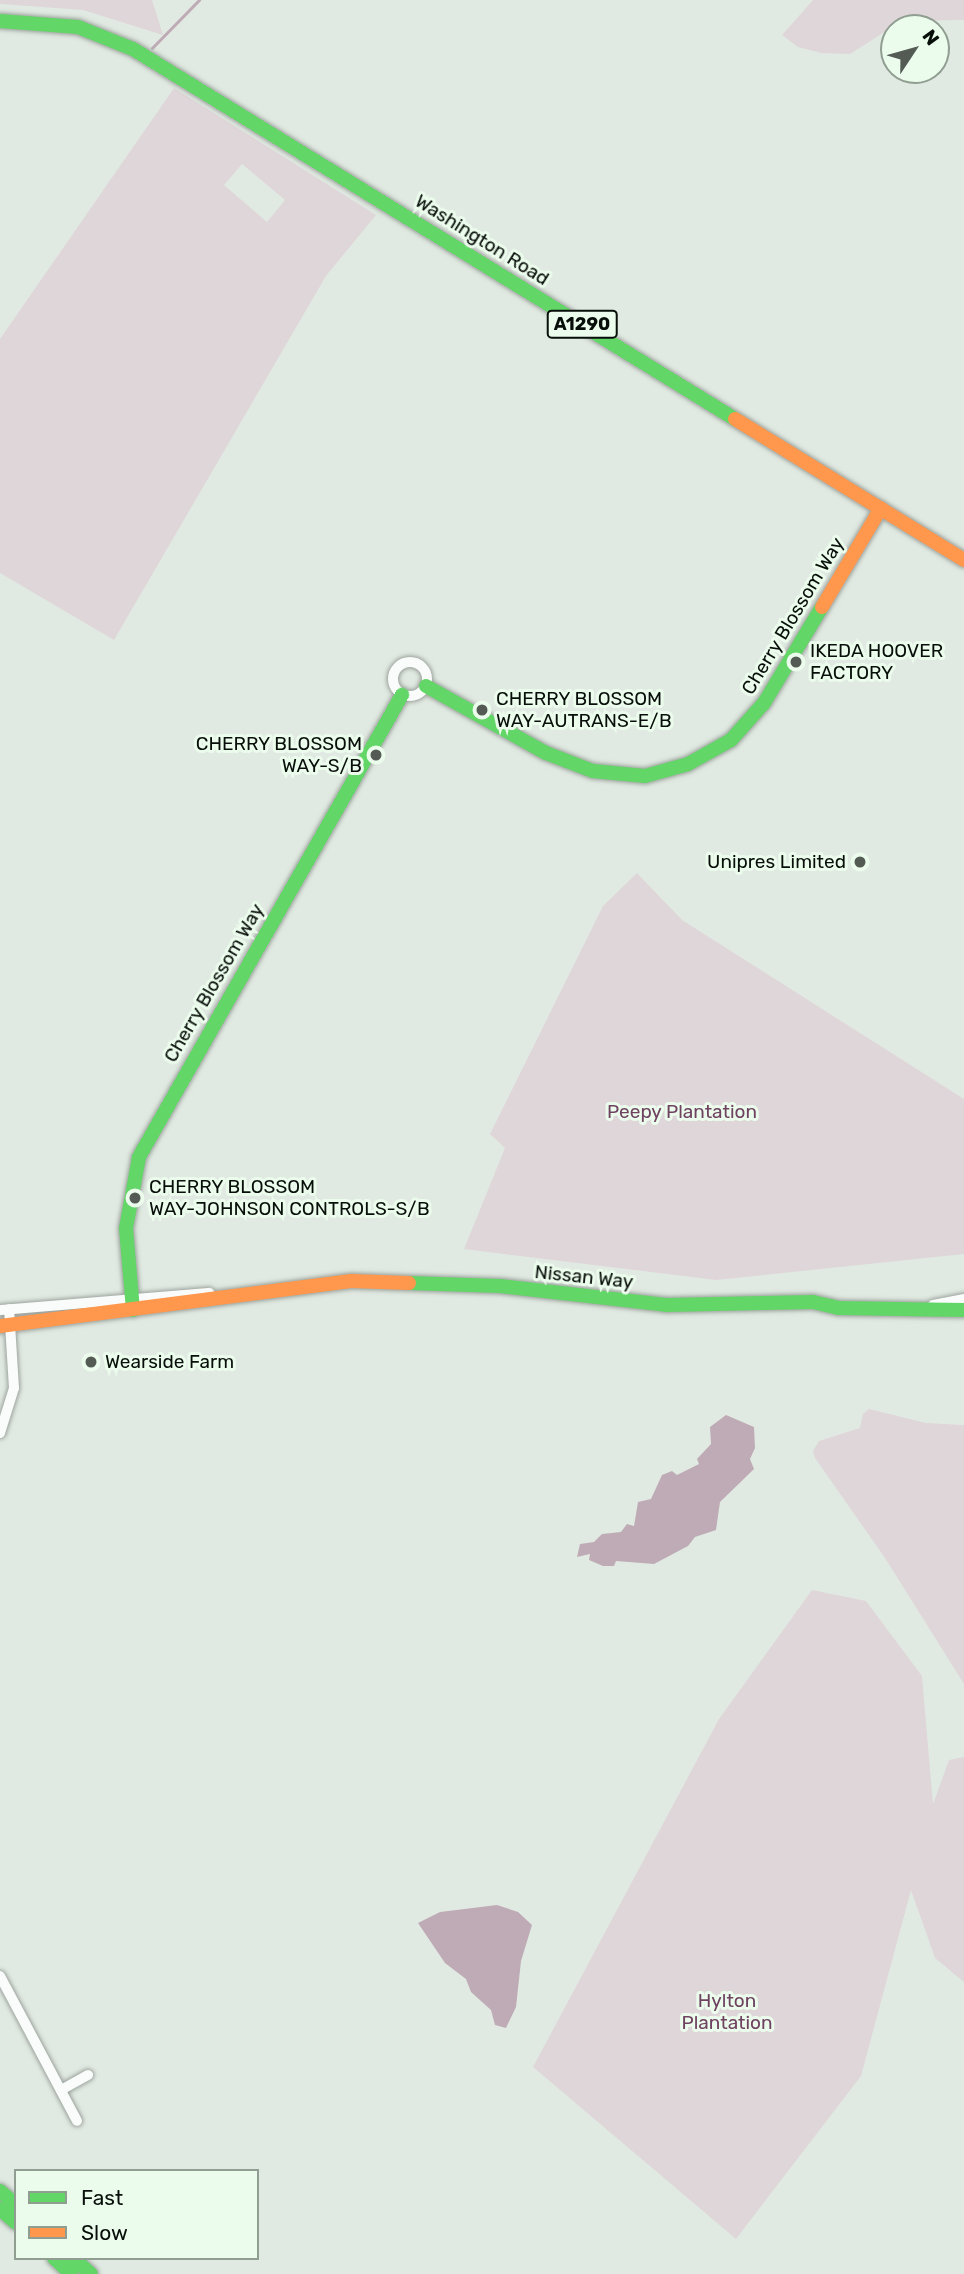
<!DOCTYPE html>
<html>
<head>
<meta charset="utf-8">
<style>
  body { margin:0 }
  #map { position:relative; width:964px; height:2274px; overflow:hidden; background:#e1eae2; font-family:Rubik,sans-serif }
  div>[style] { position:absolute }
  .green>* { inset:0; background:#dfd6da }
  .water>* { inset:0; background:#beabb6 }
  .stream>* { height:2.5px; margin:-1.25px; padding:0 1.25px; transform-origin:1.25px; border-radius:1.25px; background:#beabb6 }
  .roads { filter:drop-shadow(0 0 2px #9da49e) drop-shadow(0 0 2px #9da49e) }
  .street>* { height:10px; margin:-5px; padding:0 5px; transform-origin:5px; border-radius:5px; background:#fafcfb }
  .street>.ring { margin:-5px; padding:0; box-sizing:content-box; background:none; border:10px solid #fafcfb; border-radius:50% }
  .fast>* { height:14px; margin:-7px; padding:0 7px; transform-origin:7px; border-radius:7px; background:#63d668 }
  .slow>* { height:14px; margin:-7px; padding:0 7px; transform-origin:7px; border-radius:7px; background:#ff974d }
  .dots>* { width:19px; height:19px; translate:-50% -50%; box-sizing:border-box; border:4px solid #ebfcec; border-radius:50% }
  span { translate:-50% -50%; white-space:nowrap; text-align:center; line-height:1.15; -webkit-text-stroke:6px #ebfcec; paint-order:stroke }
  .shield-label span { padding:2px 5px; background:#ebfcec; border:2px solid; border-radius:5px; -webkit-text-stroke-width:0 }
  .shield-label { font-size:18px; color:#080e09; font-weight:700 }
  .street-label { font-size:19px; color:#080e09 }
  .poi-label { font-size:19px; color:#080e09 }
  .left { translate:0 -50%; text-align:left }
  .right { translate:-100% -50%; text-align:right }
  .park-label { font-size:19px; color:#6f4260 }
  .legend { position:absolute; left:14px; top:2169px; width:245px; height:91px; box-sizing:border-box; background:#ebfcec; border:2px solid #909d91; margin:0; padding:9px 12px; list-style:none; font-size:21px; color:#080e09 }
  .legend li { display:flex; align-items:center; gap:14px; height:35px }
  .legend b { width:35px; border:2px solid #909d91 }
  .north { position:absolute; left:880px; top:14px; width:70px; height:70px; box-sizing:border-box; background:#ebfcec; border:2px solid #909d91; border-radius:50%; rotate:54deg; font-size:19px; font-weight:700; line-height:28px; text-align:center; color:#080e09 }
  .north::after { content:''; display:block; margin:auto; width:24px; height:32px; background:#545b55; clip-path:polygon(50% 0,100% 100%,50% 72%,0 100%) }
</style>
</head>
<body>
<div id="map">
  <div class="green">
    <div style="clip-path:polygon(0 0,152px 0,163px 35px,83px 10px,0 4px)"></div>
    <div style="clip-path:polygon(813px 0,964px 0,964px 20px,902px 21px,850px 54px,821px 53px,798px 47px,782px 35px)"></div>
    <div style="clip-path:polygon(evenodd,174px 88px,376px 215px,326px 276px,114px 640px,0 573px,0 339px,174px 88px,242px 164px,285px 200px,267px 222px,224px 185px,242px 164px)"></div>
    <div style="clip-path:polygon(637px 873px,682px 920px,964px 1099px,964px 1254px,716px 1280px,464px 1249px,505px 1148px,490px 1134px,603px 906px)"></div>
    <div style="clip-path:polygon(869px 1409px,926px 1423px,964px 1425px,964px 1684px,885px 1558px,815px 1458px,813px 1451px,819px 1441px,860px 1428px,863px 1414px)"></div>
    <div style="clip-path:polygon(812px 1590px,866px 1601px,922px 1676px,933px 1804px,949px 1760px,964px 1757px,964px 1982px,935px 1958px,911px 1890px,861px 2076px,736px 2239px,533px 2067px,719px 1719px)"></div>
  </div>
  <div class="water">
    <div style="clip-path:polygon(726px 1415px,754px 1427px,755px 1448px,750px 1459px,754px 1469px,720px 1502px,716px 1530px,695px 1537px,688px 1546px,654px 1564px,616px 1561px,614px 1566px,603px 1566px,589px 1560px,590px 1554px,577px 1557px,580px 1544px,594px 1542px,602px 1534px,621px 1532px,627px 1524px,634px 1526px,638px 1502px,651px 1499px,662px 1475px,672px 1471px,677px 1475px,699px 1464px,697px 1459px,711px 1444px,710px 1427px)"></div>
    <div style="clip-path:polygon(497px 1905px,518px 1912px,532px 1925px,521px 1961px,516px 2007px,506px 2028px,495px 2025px,491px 2010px,471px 1992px,466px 1979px,445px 1963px,418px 1923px,440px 1912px)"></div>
  </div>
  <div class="stream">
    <div style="left:152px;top:48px;width:67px;rotate:-45.6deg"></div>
  </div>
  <div class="roads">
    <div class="street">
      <div class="ring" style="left:393px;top:662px;width:24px;height:24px"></div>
      <div style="left:933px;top:1305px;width:32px;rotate:-11deg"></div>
      <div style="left:0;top:1310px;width:210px;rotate:-4.7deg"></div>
      <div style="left:0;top:1433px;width:47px;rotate:-72.7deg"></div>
      <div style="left:14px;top:1388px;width:79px;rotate:-93.6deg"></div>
      <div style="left:0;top:1976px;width:164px;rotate:62deg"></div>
      <div style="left:61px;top:2090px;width:31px;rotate:-29deg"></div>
    </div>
    <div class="fast">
      <div style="left:0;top:21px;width:78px;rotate:4.4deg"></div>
      <div style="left:78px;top:27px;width:59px;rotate:21.8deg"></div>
      <div style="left:133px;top:49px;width:707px;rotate:31.58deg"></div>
      <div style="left:426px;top:686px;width:137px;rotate:29.2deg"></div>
      <div style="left:546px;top:753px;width:50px;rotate:21deg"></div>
      <div style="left:593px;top:771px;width:52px;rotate:5.5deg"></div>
      <div style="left:645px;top:776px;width:45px;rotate:-15.6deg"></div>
      <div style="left:688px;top:764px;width:49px;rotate:-29.2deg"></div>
      <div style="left:731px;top:740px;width:50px;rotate:-48.3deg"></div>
      <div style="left:764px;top:703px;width:112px;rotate:-58.9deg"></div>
      <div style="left:409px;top:1283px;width:91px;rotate:1.9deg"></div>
      <div style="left:500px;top:1286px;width:167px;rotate:6.5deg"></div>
      <div style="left:666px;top:1305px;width:147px;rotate:-1.2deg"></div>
      <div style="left:813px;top:1302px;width:27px;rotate:13deg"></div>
      <div style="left:839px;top:1308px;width:125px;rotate:0.9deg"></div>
      <div style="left:133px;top:1310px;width:82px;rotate:-94.9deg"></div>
      <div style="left:126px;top:1228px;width:72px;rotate:-79.6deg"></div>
      <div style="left:139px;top:1157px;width:532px;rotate:-60.35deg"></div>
      <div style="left:0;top:2191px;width:21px;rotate:41deg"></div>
      <div style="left:0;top:2209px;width:21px;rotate:41deg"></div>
      <div style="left:54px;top:2258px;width:23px;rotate:43deg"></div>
      <div style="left:73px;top:2258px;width:24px;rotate:42deg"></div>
    </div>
    <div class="slow">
      <div style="left:735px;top:419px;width:269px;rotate:31.6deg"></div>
      <div style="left:822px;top:607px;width:115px;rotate:-59.2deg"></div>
      <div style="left:0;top:1326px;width:354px;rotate:-7.3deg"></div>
      <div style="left:351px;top:1281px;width:58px;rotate:2deg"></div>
    </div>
  </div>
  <div class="dots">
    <div style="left:796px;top:662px;background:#545b55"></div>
    <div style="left:482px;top:710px;background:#545b55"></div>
    <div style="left:376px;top:755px;background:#545b55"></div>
    <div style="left:860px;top:862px;background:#545b55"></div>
    <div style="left:135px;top:1198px;background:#545b55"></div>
    <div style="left:91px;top:1362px;background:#545b55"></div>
  </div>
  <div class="shield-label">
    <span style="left:582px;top:324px">A1290</span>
  </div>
  <div class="street-label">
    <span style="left:482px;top:240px;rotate:32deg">Washington Road</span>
    <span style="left:793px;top:616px;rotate:-59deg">Cherry Blossom Way</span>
    <span style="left:214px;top:983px;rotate:-60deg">Cherry Blossom Way</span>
    <span style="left:584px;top:1277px;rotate:6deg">Nissan Way</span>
  </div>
  <div class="poi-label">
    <span class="left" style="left:810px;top:662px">IKEDA HOOVER<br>FACTORY</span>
    <span class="left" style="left:496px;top:710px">CHERRY BLOSSOM<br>WAY-AUTRANS-E/B</span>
    <span class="right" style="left:362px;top:755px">CHERRY BLOSSOM<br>WAY-S/B</span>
    <span class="right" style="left:846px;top:862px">Unipres Limited</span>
    <span class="left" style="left:149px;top:1198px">CHERRY BLOSSOM<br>WAY-JOHNSON CONTROLS-S/B</span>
    <span class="left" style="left:105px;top:1362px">Wearside Farm</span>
  </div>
  <div class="park-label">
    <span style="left:682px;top:1112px">Peepy Plantation</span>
    <span style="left:727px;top:2012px">Hylton<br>Plantation</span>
  </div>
  <ul class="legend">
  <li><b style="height:9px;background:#63d668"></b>Fast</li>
  <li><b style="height:9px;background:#ff974d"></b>Slow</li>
  </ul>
  <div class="north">N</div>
</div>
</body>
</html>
